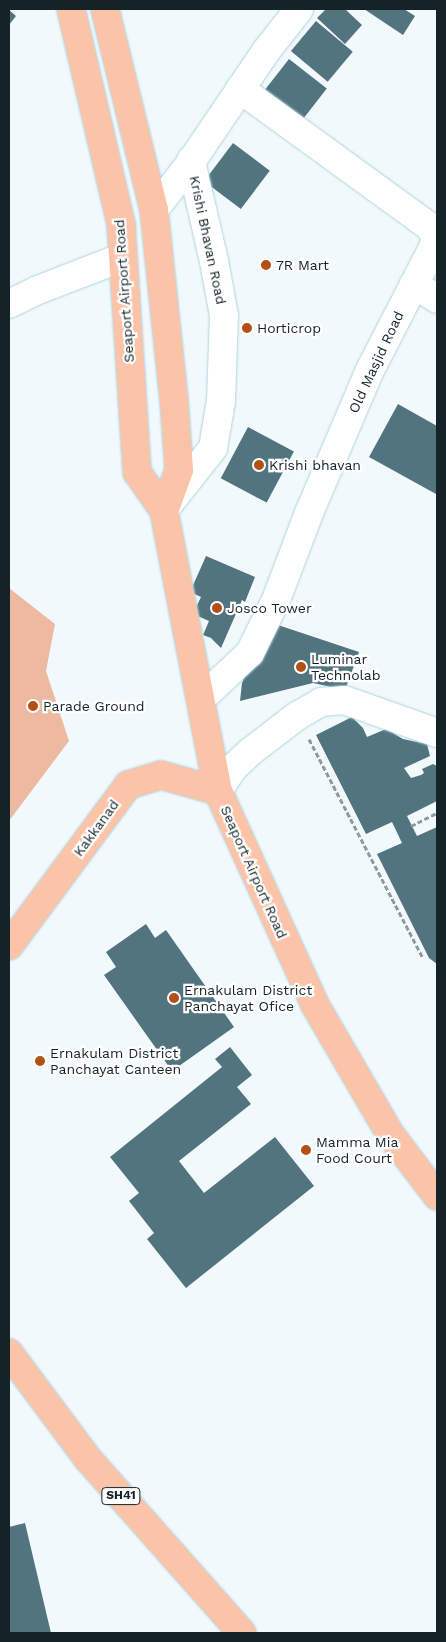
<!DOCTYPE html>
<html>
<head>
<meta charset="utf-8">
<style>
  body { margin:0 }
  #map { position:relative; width:446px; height:1642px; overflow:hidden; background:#f2f9fc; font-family:"Work Sans",sans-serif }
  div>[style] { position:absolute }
  .green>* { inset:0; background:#eeb9a1 }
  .building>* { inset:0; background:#52747f; transform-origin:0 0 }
  .path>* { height:3px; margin-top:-1.5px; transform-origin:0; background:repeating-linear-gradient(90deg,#8f9a9d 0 5px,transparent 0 7.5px) }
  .roads { filter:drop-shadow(0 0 1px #afd4e0) drop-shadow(0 0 1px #afd4e0) }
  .minor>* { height:28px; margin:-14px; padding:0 14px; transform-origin:14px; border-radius:14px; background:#fff }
  .major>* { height:28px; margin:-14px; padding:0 14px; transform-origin:14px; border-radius:14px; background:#fbc4a9 }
  .dots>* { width:14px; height:14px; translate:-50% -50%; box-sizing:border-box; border:2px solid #fff; border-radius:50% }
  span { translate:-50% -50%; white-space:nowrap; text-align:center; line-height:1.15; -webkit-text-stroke:4.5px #fff; paint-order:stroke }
  .shield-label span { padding:1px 4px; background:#fff; border:1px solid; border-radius:4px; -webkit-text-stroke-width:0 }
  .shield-label { font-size:12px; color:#142327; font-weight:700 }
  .street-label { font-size:14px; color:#142327 }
  .poi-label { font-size:14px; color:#142327 }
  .left { translate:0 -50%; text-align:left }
  .frame { position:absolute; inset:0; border:10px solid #142327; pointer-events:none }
</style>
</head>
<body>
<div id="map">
  <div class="green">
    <div style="clip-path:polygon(9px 588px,55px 624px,46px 671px,69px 741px,9px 821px)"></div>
  </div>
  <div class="building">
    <div style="clip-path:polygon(326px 9px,345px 9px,362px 25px,345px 44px,317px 18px)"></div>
    <div style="clip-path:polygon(364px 9px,404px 9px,415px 16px,403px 35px)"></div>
    <div style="clip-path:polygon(9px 10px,16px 16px,9px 25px)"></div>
    <div style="left:316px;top:21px;width:48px;height:39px;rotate:40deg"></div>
    <div style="left:289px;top:59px;width:48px;height:47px;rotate:38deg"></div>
    <div style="left:233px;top:143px;width:46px;height:48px;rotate:37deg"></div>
    <div style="clip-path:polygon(398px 404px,437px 426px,436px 494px,369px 457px)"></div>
    <div style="left:248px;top:427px;width:52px;height:58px;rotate:28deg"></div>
    <div style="clip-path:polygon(206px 556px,255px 577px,245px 602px,242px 600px,221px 648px,211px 638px,203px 635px,209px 621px,193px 614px,201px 597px,190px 592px)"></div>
    <div style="clip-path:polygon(269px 622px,359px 652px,345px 690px,313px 683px,240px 701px,242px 683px)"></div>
    <div style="clip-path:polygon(352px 717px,363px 728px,367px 737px,386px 729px,403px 739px,427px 744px,430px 756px,404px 768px,411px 778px,421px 775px,424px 773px,422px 769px,433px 764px,437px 766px,437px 801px,407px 816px,417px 836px,437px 827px,437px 964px,429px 958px,377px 854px,402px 843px,392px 822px,366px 834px,316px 735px)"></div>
    <div style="clip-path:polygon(146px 924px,155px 938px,166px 930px,234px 1027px,172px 1071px,104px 975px,116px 967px,106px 952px)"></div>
    <div style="clip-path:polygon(230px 1047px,252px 1075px,237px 1087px,251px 1104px,179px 1161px,204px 1193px,275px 1137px,314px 1186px,186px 1288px,147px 1239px,154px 1233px,129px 1201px,139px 1193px,110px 1157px,222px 1067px,215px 1059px)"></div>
    <div style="clip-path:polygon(25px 1523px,51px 1633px,9px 1633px,9px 1527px)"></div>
  </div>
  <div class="path">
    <div style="left:309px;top:739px;width:245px;rotate:62.5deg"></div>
    <div style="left:411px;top:826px;width:29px;rotate:-27deg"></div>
  </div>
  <div class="roads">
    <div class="minor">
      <div style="left:154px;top:210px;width:57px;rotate:-52.1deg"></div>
      <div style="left:189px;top:165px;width:139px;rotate:-55.9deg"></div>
      <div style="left:267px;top:50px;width:52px;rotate:-52deg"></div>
      <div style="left:414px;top:284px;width:27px;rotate:33deg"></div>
      <div style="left:9px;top:304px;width:32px;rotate:-26deg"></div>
      <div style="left:38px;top:290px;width:91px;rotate:-21.2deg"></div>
      <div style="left:168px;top:505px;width:73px;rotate:-51.7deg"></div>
      <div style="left:213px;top:448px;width:48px;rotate:-80.3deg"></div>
      <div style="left:221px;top:401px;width:85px;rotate:-88deg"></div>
      <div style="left:224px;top:316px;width:56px;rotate:-100.3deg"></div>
      <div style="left:214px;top:261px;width:103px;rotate:-103deg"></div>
      <div style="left:201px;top:699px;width:67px;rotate:-43.2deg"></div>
      <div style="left:250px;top:653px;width:59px;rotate:-63.9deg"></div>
      <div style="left:276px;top:600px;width:93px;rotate:-69.2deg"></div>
      <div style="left:309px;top:513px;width:155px;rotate:-66.9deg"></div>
      <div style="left:370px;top:370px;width:137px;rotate:-62.7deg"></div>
      <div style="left:433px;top:248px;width:11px;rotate:-75deg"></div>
      <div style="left:436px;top:237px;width:12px;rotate:-121deg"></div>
      <div style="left:430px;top:227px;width:235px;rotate:-144deg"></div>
      <div style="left:218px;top:791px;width:27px;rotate:-57deg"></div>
      <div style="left:233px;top:768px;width:23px;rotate:-43deg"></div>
      <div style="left:250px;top:752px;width:59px;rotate:-37.5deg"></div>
      <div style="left:297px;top:716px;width:28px;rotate:-30deg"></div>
      <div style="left:321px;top:702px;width:23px;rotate:-5deg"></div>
      <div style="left:344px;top:700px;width:99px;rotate:19.5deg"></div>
    </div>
    <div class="major">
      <div style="left:71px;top:9px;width:221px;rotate:76.9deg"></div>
      <div style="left:121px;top:224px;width:249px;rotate:86.3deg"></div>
      <div style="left:137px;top:472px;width:47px;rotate:55.3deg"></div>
      <div style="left:164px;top:511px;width:285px;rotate:79.1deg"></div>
      <div style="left:218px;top:791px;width:235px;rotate:65.6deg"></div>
      <div style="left:315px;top:1005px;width:149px;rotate:59.8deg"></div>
      <div style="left:390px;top:1134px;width:78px;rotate:52.8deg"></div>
      <div style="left:105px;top:9px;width:207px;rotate:76.3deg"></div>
      <div style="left:154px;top:210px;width:191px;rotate:84deg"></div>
      <div style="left:174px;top:400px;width:70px;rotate:85.9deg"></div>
      <div style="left:179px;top:470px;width:44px;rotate:110.1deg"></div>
      <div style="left:9px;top:946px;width:200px;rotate:-53.5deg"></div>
      <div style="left:128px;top:785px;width:34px;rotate:-17deg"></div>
      <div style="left:161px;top:775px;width:59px;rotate:15.7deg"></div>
      <div style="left:9px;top:1353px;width:132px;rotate:53.3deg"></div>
      <div style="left:88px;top:1459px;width:232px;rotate:48.5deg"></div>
    </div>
  </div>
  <div class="dots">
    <div style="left:266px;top:265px;background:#b35016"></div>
    <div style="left:247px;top:328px;background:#b35016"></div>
    <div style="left:259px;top:465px;background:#b35016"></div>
    <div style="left:217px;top:608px;background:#b35016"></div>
    <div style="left:301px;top:667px;background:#b35016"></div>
    <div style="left:33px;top:706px;background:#b35016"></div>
    <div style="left:174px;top:998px;background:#b35016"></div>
    <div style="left:40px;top:1061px;background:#b35016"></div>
    <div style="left:306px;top:1150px;background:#b35016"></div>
  </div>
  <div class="shield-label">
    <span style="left:121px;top:1496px">SH41</span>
  </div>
  <div class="street-label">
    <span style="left:208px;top:240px;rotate:78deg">Krishi Bhavan Road</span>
    <span style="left:124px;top:291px;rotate:-94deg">Seaport Airport Road</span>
    <span style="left:376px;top:362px;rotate:-65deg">Old Masjid Road</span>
    <span style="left:96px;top:828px;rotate:-54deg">Kakkanad</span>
    <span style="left:254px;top:872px;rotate:66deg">Seaport Airport Road</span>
  </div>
  <div class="poi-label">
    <span class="left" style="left:276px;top:265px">7R Mart</span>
    <span class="left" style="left:257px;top:328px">Horticrop</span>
    <span class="left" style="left:269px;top:465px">Krishi bhavan</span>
    <span class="left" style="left:227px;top:608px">Josco Tower</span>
    <span class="left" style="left:311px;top:667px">Luminar<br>Technolab</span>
    <span class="left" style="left:43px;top:706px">Parade Ground</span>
    <span class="left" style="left:184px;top:998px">Ernakulam District<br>Panchayat Ofice</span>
    <span class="left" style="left:50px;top:1061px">Ernakulam District<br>Panchayat Canteen</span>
    <span class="left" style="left:316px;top:1150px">Mamma Mia<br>Food Court</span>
  </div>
  <div class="frame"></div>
</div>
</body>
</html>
